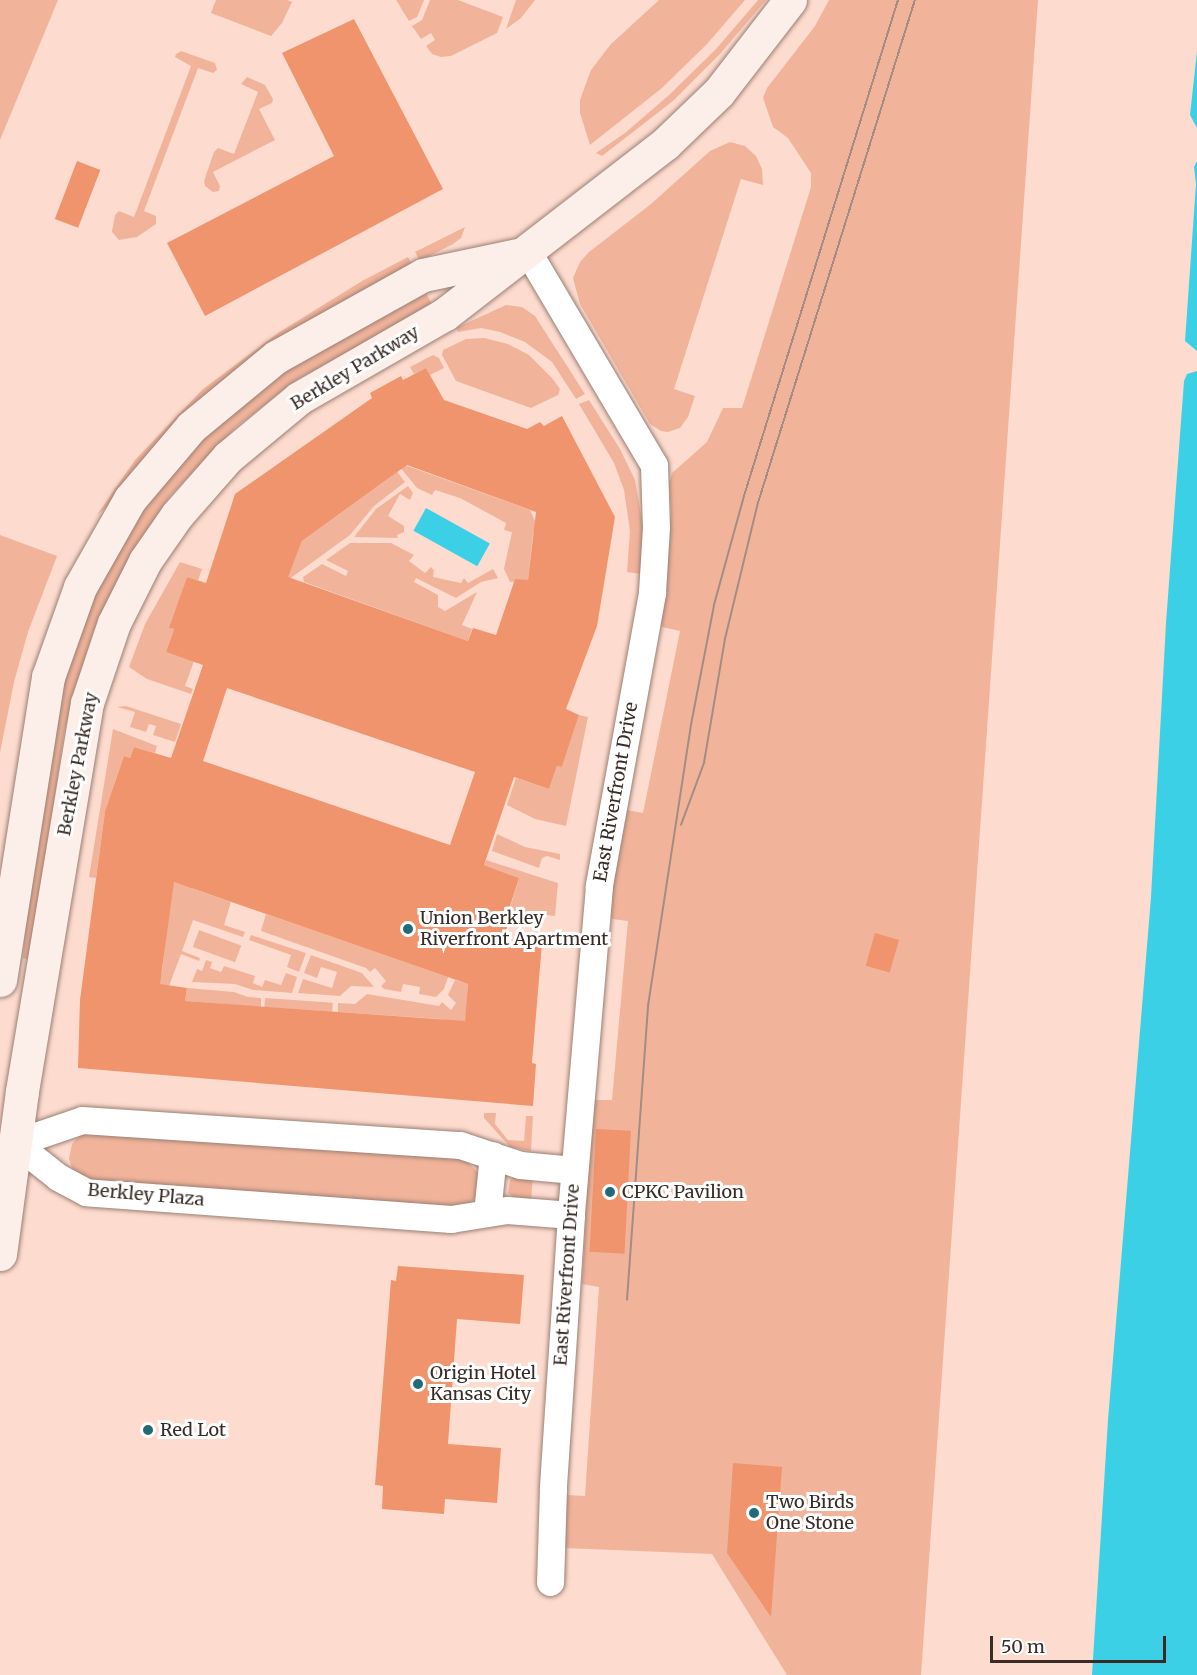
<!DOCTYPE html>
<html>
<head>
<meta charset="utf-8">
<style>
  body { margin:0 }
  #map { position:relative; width:1197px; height:1675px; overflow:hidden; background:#fddccf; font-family:Merriweather,serif }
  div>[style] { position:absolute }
  .green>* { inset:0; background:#f1b49b; transform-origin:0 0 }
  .water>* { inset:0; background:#3cd0e7; transform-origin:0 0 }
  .building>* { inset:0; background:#f0946d; transform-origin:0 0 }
  .roads { filter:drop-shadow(0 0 2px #9c7f73) drop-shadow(0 0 2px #9c7f73) }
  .minor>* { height:27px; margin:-13.5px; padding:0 13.5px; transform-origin:13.5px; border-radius:13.5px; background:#fff }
  .secondary>* { height:33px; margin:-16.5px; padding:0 16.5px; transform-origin:16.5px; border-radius:16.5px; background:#fcefea }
  .tram>* { height:1.5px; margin:-0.75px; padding:0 0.75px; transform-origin:0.75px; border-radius:0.75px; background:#a48c83 }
  .dots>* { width:16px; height:16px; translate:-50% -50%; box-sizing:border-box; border:3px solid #fff; border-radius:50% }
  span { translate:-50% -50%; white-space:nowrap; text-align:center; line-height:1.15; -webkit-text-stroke:6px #fff; paint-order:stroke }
  .street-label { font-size:18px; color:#392c27 }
  .poi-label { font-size:18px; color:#392c27 }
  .left { translate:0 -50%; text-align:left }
  .scale { position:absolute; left:990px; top:1636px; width:176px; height:27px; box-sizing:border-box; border:3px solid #392c27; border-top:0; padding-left:8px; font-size:18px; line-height:21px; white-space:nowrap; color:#392c27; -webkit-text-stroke:4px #fff; paint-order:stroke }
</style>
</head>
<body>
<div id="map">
  <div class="green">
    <div style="clip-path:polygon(0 0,58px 0,0 140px)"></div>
    <div style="clip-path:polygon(216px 0,287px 0,292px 2px,282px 23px,271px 36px,211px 13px)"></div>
    <div style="clip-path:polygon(396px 0,424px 0,417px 17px,409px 21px)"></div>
    <div style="clip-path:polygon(430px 0,458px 0,503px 17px,497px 33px,451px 56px,441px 57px,432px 54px,426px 46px,435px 40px,431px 33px,421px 39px,412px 26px,422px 20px)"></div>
    <div style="clip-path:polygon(516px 0,535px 0,521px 18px,506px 29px)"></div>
    <div style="clip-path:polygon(659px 0,745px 0,707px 44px,662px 88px,590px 145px,580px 113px,580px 100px,591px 70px,611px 44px)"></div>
    <div style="clip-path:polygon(758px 0,766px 0,720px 54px,673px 101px,602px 156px,596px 153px,625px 133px,669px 95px,716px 49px)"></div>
    <div style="clip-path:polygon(829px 0,1038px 0,921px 1675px,787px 1675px,712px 1554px,564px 1548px,567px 1495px,585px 1496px,599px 1287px,582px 1284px,592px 1103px,595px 1100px,612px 1100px,628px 921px,612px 919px,609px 914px,623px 813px,627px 810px,643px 813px,680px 631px,662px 627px,660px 623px,671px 512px,669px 483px,672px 473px,707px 442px,723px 408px,742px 408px,811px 187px,811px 173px,788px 138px,773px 127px,763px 98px,767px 88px,815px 26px)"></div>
    <div style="clip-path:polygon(181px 51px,215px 63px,217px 70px,213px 73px,198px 68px,144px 211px,156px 216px,156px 224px,137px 237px,119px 240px,112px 232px,115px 215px,119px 211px,134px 217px,191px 66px,175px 57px,176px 54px)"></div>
    <div style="clip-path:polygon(247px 77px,265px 85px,273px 99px,272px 103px,259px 109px,275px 140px,213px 172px,220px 186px,219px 191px,213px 192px,205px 186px,204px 181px,214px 152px,218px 148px,234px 154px,258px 92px,241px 84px)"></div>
    <div style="clip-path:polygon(730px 142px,745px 146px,756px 156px,762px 169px,763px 185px,741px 179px,674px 389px,695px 396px,688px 417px,680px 428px,668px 432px,661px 431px,650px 424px,580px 304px,573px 278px,580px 262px,589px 252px,651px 204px,710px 151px)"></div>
    <div style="clip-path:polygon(465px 227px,461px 238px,453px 244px,420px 261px,415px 252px)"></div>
    <div style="clip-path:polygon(408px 257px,413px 266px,97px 515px,135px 460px,203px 389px,278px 333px,362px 281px)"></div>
    <div style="clip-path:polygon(426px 293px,433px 306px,298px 379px,236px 427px,170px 496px,130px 556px,93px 632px,72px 702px,64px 733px,31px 960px,23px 958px,28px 882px,57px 699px,91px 600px,139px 515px,184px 457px,226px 415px,266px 383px,320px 348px)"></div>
    <div style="clip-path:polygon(506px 305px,522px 307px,535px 316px,585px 394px,576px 399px,552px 362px,525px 342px,500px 332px,481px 328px,458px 332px,456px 328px)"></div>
    <div style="clip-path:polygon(484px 338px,508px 344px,529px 355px,552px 378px,560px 389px,558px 395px,531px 408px,456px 381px,442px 355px,443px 350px,466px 339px)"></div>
    <div style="clip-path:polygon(433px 355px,439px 358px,444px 368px,430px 375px,426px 368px,414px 374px,410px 367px)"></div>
    <div style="clip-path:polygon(589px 400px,620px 449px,635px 480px,644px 531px,641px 574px,627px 572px,630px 531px,624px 490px,614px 463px,579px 404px)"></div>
    <div style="clip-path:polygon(402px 464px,530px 510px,539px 530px,533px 534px,528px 580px,510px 582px,504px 569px,512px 532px,504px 530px,506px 523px,460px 498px,435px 490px,432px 495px,417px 488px,399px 466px)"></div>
    <div style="clip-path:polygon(395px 469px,405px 482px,374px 506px,350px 535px,288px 580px,288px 562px,293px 563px,302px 541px,392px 476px)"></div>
    <div style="clip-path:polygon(408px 486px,413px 493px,410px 500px,400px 494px,388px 516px,404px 526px,404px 532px,397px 535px,398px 538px,354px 537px,376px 509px)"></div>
    <div style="clip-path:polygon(0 535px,57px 556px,28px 632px,14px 682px,0 753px)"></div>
    <div style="clip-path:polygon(350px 543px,391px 543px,414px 555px,409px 561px,425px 573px,431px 567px,434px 570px,433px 577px,461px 583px,464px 578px,468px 583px,493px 569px,498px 578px,481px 582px,456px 598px,416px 578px,414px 582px,438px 595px,438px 607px,445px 611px,477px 592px,462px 625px,472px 629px,468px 641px,304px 582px,303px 577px,322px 564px,346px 576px,348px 571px,326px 560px)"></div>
    <div style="clip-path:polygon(180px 562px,202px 569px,198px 581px,187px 577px,170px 628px,174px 629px,166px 652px,194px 661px,185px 686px,193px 689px,191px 694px,147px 679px,129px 667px,145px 624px)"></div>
    <div style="clip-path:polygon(126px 706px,181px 724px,175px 742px,153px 735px,156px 726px,149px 724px,146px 732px,130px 727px,135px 712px,117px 707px)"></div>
    <div style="clip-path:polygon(579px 715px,588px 717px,566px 826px,535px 819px,507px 805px,516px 778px,549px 789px,557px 766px,562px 767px)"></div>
    <div style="clip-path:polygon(113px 729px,157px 746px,155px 753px,134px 747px,130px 758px,124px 756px,105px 811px,96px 878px,89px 877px)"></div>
    <div style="clip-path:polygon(497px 834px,525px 847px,560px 854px,560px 860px,547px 856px,542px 858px,539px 868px,492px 851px)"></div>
    <div style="clip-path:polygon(486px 860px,558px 883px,555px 916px,509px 911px,519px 878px,484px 865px)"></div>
    <div style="clip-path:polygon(180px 878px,191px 880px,191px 888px,231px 902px,224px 925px,245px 932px,243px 937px,193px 920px,182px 951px,200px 958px,199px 961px,181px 954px,169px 986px,157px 984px,162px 972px,165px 946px,167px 888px)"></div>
    <div style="clip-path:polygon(266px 914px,448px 977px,444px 989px,436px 997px,419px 994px,420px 987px,403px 984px,401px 992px,384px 989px,381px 986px,386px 981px,375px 968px,370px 972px,366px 968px,261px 931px)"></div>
    <div style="left:199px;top:930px;width:45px;height:18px;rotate:20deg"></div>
    <div style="clip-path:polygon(251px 935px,306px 953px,299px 972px,287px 967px,291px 955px,249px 940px)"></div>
    <div style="clip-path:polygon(311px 955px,362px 973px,374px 987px,351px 986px,340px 996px,298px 993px,303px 979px,332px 988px,337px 972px,321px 967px,317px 978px,304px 973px)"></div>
    <div style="clip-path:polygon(206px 960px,212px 962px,210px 968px,221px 972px,224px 966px,255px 976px,253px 983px,262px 987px,265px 980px,281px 985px,286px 973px,297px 977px,292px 993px,253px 990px,235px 984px,192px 982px,197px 969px,202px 971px)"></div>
    <div style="clip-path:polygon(455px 980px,468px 984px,465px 1027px,441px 1019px,338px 1012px,338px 1003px,355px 1004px,367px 994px,439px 1006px,442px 1002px,451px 1010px,456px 1003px,448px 995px)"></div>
    <div style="clip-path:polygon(187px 988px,234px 992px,248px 997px,261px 998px,261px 1007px,185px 1001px)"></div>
    <div style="left:265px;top:998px;width:68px;height:9px;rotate:4deg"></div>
    <div style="clip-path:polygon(484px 1113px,496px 1113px,495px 1124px,508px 1140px,524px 1141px,526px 1116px,533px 1116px,531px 1151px,510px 1147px,484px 1118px)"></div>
    <div style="clip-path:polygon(83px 1132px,455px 1155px,466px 1160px,478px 1173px,477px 1195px,467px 1207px,88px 1183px,74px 1173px,69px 1159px,72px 1144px)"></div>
    <div style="clip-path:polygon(516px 1175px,533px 1176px,531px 1200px,515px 1198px,508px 1193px,510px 1180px)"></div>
  </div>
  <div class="water">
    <div style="clip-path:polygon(1197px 51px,1197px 128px,1190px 115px)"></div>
    <div style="clip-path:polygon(1197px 161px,1197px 351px,1185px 341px,1196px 184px,1194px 167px)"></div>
    <div style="clip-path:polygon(1197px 371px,1197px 1675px,1092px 1675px,1108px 1420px,1151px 897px,1166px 623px,1184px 381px,1187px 374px)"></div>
    <div style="left:426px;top:508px;width:73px;height:26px;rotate:29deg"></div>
  </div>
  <div class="building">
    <div style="clip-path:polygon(354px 19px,443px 189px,205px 316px,167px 243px,334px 156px,282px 53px)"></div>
    <div style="left:77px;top:161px;width:25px;height:62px;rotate:21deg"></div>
    <div style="clip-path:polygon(evenodd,426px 368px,444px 400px,527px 429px,540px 422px,544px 426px,562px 416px,615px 517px,597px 626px,566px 709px,579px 715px,562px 767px,557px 766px,549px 789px,514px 777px,484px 865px,519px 878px,510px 906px,505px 940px,542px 943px,532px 1063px,536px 1064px,533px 1106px,78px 1068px,80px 1000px,105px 811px,124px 756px,130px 758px,134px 747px,171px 758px,203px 665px,166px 652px,174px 629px,169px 628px,187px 577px,206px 583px,235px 494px,372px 398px,370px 393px,401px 376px,403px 380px,426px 368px,407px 465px,536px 512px,528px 580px,515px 579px,496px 635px,473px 628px,468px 641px,288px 577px,302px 541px,407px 465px,426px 368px,227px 688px,475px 772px,450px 845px,203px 761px,227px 688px,426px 368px,174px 882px,468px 984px,465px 1021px,185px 1001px,187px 988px,160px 984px,174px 882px)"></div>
    <div style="left:875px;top:933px;width:25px;height:34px;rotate:16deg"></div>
    <div style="left:596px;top:1129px;width:35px;height:123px;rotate:3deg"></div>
    <div style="clip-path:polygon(398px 1266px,524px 1275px,520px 1324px,457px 1319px,448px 1444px,501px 1448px,497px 1503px,445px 1499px,444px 1514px,382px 1509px,383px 1486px,375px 1485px,391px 1280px,396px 1281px)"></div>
    <div style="clip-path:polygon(733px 1463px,782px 1467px,771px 1617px,727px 1553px)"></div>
  </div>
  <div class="roads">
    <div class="minor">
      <div style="left:528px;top:252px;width:247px;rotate:59.4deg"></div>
      <div style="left:654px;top:465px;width:62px;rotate:88.2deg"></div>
      <div style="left:656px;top:527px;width:66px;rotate:93.5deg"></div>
      <div style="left:652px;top:593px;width:298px;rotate:100.3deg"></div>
      <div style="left:599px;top:886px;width:330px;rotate:94.9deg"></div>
      <div style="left:571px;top:1215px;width:274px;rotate:93.8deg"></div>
      <div style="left:553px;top:1488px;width:94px;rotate:91.8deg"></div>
      <div style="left:487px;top:1213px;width:58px;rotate:-84.1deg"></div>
      <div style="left:571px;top:1215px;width:64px;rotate:-175.5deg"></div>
      <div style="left:507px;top:1210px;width:57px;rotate:170.9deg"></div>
      <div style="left:451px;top:1219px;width:366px;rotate:-175.8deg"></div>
      <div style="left:86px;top:1192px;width:32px;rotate:-152deg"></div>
      <div style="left:58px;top:1177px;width:55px;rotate:-141.7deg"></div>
      <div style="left:15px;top:1143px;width:71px;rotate:-18.9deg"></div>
      <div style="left:82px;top:1120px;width:379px;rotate:3.8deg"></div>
      <div style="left:460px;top:1145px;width:63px;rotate:18.4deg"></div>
      <div style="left:520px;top:1165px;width:54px;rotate:5.3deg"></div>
    </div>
    <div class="secondary">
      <div style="left:0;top:980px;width:307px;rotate:-81deg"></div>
      <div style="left:48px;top:677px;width:96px;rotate:-70.4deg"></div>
      <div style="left:80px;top:587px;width:101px;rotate:-60.4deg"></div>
      <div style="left:130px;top:499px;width:94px;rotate:-49.7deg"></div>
      <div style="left:191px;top:427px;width:110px;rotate:-39.5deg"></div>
      <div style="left:276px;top:357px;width:168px;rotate:-29.2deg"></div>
      <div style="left:423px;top:275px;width:96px;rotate:-12deg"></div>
      <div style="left:0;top:1254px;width:164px;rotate:-82.3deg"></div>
      <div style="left:22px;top:1091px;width:393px;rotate:-80.5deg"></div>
      <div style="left:87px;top:703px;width:84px;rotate:-71.4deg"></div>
      <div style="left:114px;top:623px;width:69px;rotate:-63.4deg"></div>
      <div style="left:145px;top:561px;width:56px;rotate:-55.2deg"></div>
      <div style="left:177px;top:515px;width:77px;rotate:-48.7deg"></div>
      <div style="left:228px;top:457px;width:92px;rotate:-39.7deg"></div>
      <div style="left:299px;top:398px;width:168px;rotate:-29.9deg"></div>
      <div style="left:445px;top:314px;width:278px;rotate:-37.7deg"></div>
      <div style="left:665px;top:144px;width:75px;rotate:-43.9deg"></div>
      <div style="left:719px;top:92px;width:116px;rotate:-52.3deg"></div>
    </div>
  </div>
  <div class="tram">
    <div style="left:681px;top:825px;width:66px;rotate:-69.6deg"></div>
    <div style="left:704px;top:763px;width:126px;rotate:-80.4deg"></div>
    <div style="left:725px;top:639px;width:140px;rotate:-76.4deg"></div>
    <div style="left:758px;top:503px;width:527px;rotate:-72.67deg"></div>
    <div style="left:627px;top:1300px;width:295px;rotate:-85.9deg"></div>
    <div style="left:648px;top:1006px;width:284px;rotate:-81.3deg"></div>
    <div style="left:691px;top:725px;width:122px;rotate:-79.1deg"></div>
    <div style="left:714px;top:605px;width:113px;rotate:-74.6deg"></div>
    <div style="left:744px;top:496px;width:519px;rotate:-72.75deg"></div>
  </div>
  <div class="dots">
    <div style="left:408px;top:929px;background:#226b76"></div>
    <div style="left:610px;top:1192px;background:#226b76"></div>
    <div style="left:418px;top:1384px;background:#226b76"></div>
    <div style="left:148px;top:1430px;background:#226b76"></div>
    <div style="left:754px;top:1513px;background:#226b76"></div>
  </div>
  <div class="street-label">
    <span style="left:355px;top:368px;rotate:-31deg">Berkley Parkway</span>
    <span style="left:78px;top:764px;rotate:-79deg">Berkley Parkway</span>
    <span style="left:616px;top:792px;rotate:-80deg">East Riverfront Drive</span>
    <span style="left:146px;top:1195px;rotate:5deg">Berkley Plaza</span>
    <span style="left:567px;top:1275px;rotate:-86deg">East Riverfront Drive</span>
  </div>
  <div class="poi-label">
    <span class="left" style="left:420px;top:929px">Union Berkley<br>Riverfront Apartment</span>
    <span class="left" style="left:622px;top:1192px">CPKC Pavilion</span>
    <span class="left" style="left:430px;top:1384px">Origin Hotel<br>Kansas City</span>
    <span class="left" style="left:160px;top:1430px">Red Lot</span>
    <span class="left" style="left:766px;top:1513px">Two Birds<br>One Stone</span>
  </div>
  <div class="scale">50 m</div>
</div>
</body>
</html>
